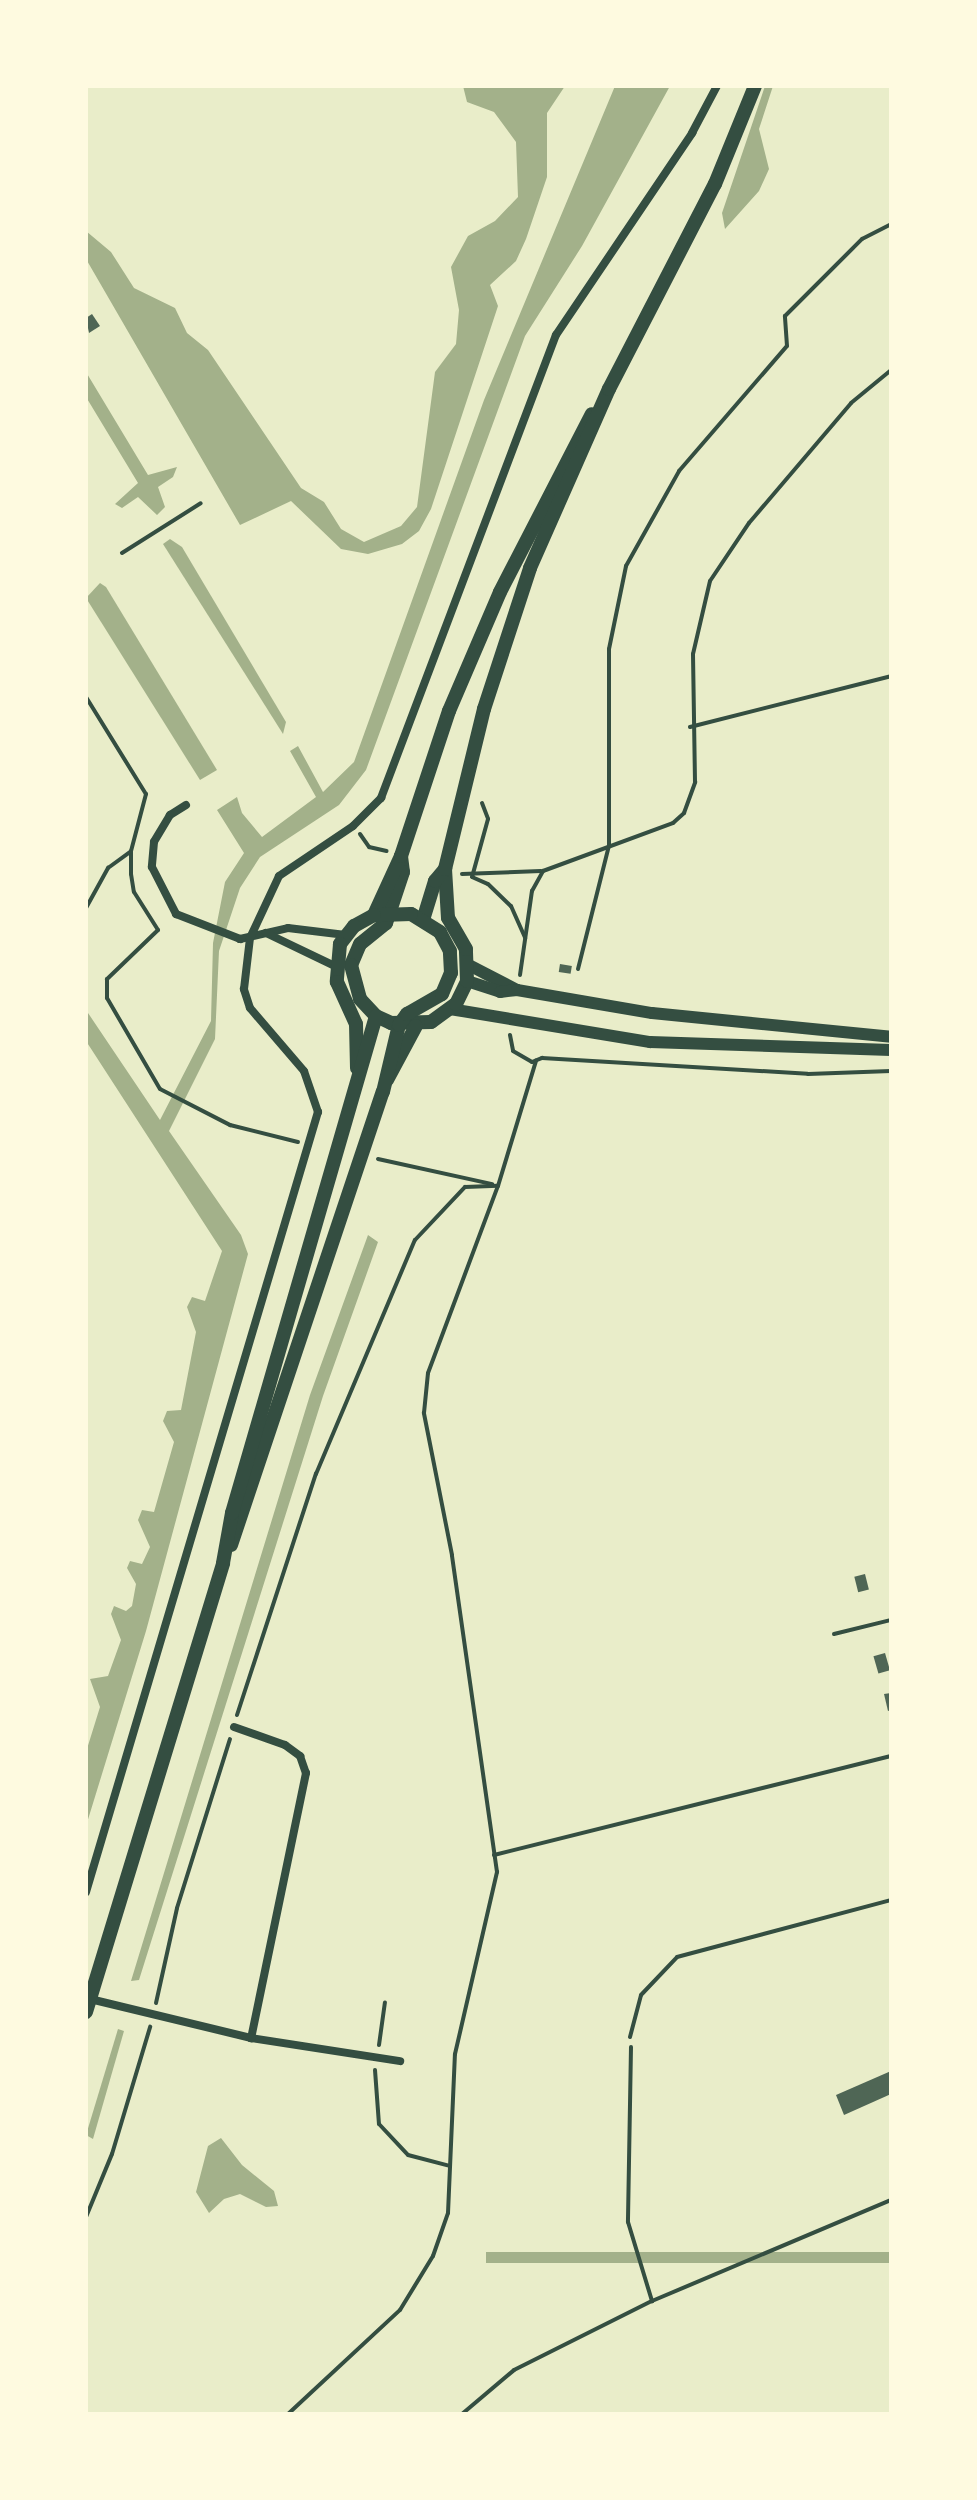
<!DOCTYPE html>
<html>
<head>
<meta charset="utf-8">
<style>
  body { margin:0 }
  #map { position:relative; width:977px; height:2500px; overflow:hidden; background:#e9edc9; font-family:Ubuntu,sans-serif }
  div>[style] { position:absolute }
  .water>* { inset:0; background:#a3b18a; transform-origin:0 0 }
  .building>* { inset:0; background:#4f6655; transform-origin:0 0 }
  .path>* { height:4px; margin:-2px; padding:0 2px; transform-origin:2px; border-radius:2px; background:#344e41 }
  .service>* { height:4px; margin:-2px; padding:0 2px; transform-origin:2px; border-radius:2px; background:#344e41 }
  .minor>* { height:8px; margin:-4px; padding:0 4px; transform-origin:4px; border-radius:4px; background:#344e41 }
  .secondary>* { height:12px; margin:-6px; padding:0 6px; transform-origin:6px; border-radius:6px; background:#344e41 }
  .primary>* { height:14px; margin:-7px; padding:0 7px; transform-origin:7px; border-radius:7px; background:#344e41 }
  span { translate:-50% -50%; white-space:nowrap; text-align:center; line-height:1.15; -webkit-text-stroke:8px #fefae0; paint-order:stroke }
  .frame { position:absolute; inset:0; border:88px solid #fefae0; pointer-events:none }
</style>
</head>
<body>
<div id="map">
  <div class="water">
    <div style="clip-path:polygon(463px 86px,565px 86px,547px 113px,547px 177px,526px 239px,516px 261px,490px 285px,498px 306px,431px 509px,419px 531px,402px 544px,368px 554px,341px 549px,291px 501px,240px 525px,86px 259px,86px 231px,111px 252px,134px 288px,175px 308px,187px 333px,208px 350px,301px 488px,324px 502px,341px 529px,364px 542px,401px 526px,417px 507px,435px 372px,456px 344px,459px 310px,451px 267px,468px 236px,495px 221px,518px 197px,516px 142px,494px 112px,467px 102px)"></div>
    <div style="clip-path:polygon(615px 86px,670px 86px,582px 246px,525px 336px,366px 770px,339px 805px,260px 857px,240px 888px,219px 951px,215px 1039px,169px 1131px,241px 1235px,248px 1254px,146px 1631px,86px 1826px,86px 1752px,100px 1707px,90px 1679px,108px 1676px,121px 1640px,111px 1614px,114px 1606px,126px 1611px,132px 1606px,136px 1584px,127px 1568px,130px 1561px,142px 1564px,150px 1547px,138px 1520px,142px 1510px,154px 1512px,174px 1442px,163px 1421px,167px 1411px,181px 1410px,196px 1332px,187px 1307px,192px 1297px,205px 1301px,222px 1251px,86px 1041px,86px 1010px,160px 1120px,211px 1021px,213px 943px,225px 882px,244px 853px,217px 810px,237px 797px,242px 813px,262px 837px,316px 797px,290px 751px,298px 746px,323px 792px,354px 762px,484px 400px)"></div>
    <div style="clip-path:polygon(765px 86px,773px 86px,759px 129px,769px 169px,759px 191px,725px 229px,722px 213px)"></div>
    <div style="clip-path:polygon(86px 372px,148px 475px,177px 467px,173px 477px,158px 487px,165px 507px,157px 515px,138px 497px,122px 508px,115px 504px,138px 483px,86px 397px)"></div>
    <div style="clip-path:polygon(170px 539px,182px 547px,286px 722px,283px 734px,163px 544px)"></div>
    <div style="clip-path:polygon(100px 583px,106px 587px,217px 770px,200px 780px,86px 598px)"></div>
    <div style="clip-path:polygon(368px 1235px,378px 1242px,323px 1396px,139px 1980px,131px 1981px,310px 1395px)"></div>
    <div style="clip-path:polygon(118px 2029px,124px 2031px,93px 2139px,86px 2135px)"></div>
    <div style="clip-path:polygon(221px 2138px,242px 2165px,274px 2191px,278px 2206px,266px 2207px,240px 2194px,224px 2199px,209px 2213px,196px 2192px,208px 2146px)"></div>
    <div style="left:891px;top:2252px;width:11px;height:405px;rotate:90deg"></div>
  </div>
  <div class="building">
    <div style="clip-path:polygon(92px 314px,100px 326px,89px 333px,86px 318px)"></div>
    <div style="left:560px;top:964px;width:12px;height:8px;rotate:9deg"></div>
    <div style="left:865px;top:1574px;width:16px;height:11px;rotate:76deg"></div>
    <div style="left:885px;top:1653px;width:18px;height:12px;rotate:74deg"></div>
    <div style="clip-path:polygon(891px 1693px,891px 1710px,888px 1711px,884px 1694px)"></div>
    <div style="clip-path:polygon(891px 2071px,891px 2094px,844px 2115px,836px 2095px)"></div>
  </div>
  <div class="path">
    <div style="left:86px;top:697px;width:114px;rotate:58.3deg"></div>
    <div style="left:146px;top:794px;width:59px;rotate:104.7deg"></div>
    <div style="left:131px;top:851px;width:23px;rotate:90deg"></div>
    <div style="left:131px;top:874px;width:18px;rotate:81deg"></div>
    <div style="left:134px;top:892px;width:45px;rotate:57.7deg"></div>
    <div style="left:158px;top:930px;width:71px;rotate:136.1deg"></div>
    <div style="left:107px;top:979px;width:19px;rotate:90deg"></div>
    <div style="left:107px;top:998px;width:105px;rotate:59.8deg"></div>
    <div style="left:160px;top:1089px;width:79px;rotate:27.2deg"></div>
    <div style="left:230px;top:1125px;width:70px;rotate:14deg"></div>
    <div style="left:690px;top:727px;width:207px;rotate:-14.2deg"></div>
    <div style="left:482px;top:803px;width:17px;rotate:69deg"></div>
    <div style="left:488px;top:819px;width:60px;rotate:105.4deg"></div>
    <div style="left:472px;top:877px;width:17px;rotate:24deg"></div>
    <div style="left:488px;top:884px;width:32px;rotate:44deg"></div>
    <div style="left:511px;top:906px;width:35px;rotate:66deg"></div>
    <div style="left:360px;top:834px;width:16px;rotate:55deg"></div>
    <div style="left:369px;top:847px;width:18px;rotate:13deg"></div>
    <div style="left:462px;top:874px;width:79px;rotate:-2.2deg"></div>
    <div style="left:86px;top:908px;width:46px;rotate:-61.2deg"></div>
    <div style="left:108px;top:868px;width:27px;rotate:-36deg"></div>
    <div style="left:578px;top:969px;width:127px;rotate:-75.9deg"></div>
    <div style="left:609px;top:846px;width:197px;rotate:-90deg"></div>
    <div style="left:609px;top:649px;width:85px;rotate:-78.4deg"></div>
    <div style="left:626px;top:566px;width:109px;rotate:-60.8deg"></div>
    <div style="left:679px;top:471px;width:165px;rotate:-49.2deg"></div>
    <div style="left:787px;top:346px;width:30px;rotate:-94deg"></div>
    <div style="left:785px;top:316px;width:109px;rotate:-45deg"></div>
    <div style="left:862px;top:239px;width:33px;rotate:-27deg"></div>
    <div style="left:520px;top:975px;width:85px;rotate:-81.9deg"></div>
    <div style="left:532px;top:891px;width:23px;rotate:-61deg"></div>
    <div style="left:543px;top:871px;width:139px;rotate:-20.3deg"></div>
    <div style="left:673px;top:823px;width:15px;rotate:-42deg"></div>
    <div style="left:684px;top:813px;width:33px;rotate:-70deg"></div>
    <div style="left:695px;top:782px;width:128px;rotate:-90.9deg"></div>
    <div style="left:693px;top:654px;width:75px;rotate:-76.9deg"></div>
    <div style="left:710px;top:581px;width:70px;rotate:-56.1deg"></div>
    <div style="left:749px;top:523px;width:157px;rotate:-49.6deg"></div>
    <div style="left:851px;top:403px;width:52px;rotate:-39.5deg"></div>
    <div style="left:510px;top:1035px;width:16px;rotate:79deg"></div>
    <div style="left:513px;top:1051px;width:22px;rotate:30deg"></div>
    <div style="left:532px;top:1062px;width:11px;rotate:-22deg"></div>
    <div style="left:542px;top:1058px;width:266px;rotate:3.4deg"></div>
    <div style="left:808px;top:1074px;width:83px;rotate:-2.1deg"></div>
    <div style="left:378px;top:1159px;width:117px;rotate:12.4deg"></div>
    <div style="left:834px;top:1634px;width:59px;rotate:-13.8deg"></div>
    <div style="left:237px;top:1715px;width:254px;rotate:-71.9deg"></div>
    <div style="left:316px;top:1474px;width:254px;rotate:-67.1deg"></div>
    <div style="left:415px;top:1240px;width:73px;rotate:-46.7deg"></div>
    <div style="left:465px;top:1187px;width:33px;rotate:-2deg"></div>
    <div style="left:494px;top:1855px;width:409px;rotate:-14deg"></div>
    <div style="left:156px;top:2003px;width:97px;rotate:-77.5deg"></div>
    <div style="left:177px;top:1908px;width:177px;rotate:-72.6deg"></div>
    <div style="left:630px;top:2037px;width:43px;rotate:-75.3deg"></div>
    <div style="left:641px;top:1995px;width:52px;rotate:-46.5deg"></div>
    <div style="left:677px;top:1957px;width:221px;rotate:-14.9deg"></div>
    <div style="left:379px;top:2045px;width:43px;rotate:-82.1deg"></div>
    <div style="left:375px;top:2070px;width:54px;rotate:85.8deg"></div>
    <div style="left:379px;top:2124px;width:42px;rotate:46.9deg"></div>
    <div style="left:408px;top:2155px;width:43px;rotate:14.7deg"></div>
    <div style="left:86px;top:2217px;width:68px;rotate:-67.6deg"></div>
    <div style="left:112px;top:2154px;width:133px;rotate:-73.3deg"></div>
    <div style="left:288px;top:2414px;width:153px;rotate:-42.9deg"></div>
    <div style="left:400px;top:2310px;width:63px;rotate:-58.6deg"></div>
    <div style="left:433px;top:2256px;width:46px;rotate:-70.8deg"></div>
    <div style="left:448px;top:2213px;width:159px;rotate:-87.5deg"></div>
    <div style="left:455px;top:2054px;width:187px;rotate:-77deg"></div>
    <div style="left:497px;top:1872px;width:320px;rotate:-98.1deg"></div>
    <div style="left:452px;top:1555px;width:145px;rotate:-101.2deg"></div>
    <div style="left:424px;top:1413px;width:40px;rotate:-84.3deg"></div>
    <div style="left:428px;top:1373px;width:200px;rotate:-69.5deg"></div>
    <div style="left:498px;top:1186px;width:131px;rotate:-73.1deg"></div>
  </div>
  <div class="service">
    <div style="left:122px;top:553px;width:93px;rotate:-32.3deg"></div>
    <div style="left:631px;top:2047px;width:175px;rotate:91deg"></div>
    <div style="left:628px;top:2222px;width:83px;rotate:73.1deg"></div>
    <div style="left:462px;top:2414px;width:68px;rotate:-40.2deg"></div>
    <div style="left:514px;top:2370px;width:154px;rotate:-26.6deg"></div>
    <div style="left:652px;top:2301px;width:259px;rotate:-22.9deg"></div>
  </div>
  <div class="minor">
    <div style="left:186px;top:805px;width:19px;rotate:148deg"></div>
    <div style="left:170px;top:815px;width:31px;rotate:121deg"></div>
    <div style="left:154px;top:842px;width:25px;rotate:95deg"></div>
    <div style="left:152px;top:867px;width:53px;rotate:62.9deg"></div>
    <div style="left:176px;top:914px;width:69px;rotate:21.3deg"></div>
    <div style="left:240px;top:939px;width:49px;rotate:-12.9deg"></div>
    <div style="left:288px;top:928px;width:58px;rotate:6.9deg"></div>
    <div style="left:266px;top:933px;width:76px;rotate:25.6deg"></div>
    <div style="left:234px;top:1727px;width:54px;rotate:19.4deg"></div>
    <div style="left:285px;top:1745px;width:19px;rotate:36deg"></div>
    <div style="left:300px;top:1756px;width:18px;rotate:71deg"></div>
    <div style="left:306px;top:1773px;width:271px;rotate:101.7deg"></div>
    <div style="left:251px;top:2038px;width:151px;rotate:8.8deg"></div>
    <div style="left:86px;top:1892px;width:814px;rotate:-73.44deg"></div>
    <div style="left:318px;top:1112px;width:43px;rotate:-108.9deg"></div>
    <div style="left:304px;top:1071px;width:83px;rotate:-130.6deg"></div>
    <div style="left:250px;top:1008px;width:20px;rotate:-108deg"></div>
    <div style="left:244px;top:989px;width:51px;rotate:-83.3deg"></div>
    <div style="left:250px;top:938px;width:68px;rotate:-64.9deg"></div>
    <div style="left:279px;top:876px;width:89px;rotate:-34deg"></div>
    <div style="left:353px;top:826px;width:40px;rotate:-45deg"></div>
    <div style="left:381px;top:798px;width:495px;rotate:-69.3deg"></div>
    <div style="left:556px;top:335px;width:244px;rotate:-56deg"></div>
    <div style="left:692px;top:133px;width:53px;rotate:-62deg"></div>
    <div style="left:90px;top:1999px;width:166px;rotate:13.6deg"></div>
  </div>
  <div class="secondary">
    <div style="left:467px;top:964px;width:56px;rotate:27.5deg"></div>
    <div style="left:467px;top:981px;width:35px;rotate:18deg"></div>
    <div style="left:500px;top:992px;width:17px;rotate:-7deg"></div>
    <div style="left:517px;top:990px;width:137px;rotate:9.7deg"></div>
    <div style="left:652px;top:1013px;width:240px;rotate:5.7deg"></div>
    <div style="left:450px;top:1009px;width:203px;rotate:9.4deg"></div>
    <div style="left:650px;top:1042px;width:241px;rotate:1.9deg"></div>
  </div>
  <div class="primary">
    <div style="left:401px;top:856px;width:16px;rotate:83deg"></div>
    <div style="left:403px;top:872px;width:54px;rotate:108.4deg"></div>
    <div style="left:386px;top:923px;width:33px;rotate:141deg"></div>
    <div style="left:360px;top:944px;width:23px;rotate:113deg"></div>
    <div style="left:351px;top:965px;width:35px;rotate:75deg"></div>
    <div style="left:360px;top:999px;width:23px;rotate:47deg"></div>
    <div style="left:376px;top:1016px;width:17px;rotate:25deg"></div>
    <div style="left:391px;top:1023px;width:40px;rotate:-1.4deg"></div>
    <div style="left:431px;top:1022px;width:31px;rotate:-36deg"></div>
    <div style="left:456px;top:1004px;width:25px;rotate:-64deg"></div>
    <div style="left:467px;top:981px;width:32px;rotate:-92deg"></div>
    <div style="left:466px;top:949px;width:36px;rotate:-120deg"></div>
    <div style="left:448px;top:918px;width:49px;rotate:-93.5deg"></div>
    <div style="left:374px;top:915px;width:65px;rotate:-65.4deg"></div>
    <div style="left:401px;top:856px;width:153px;rotate:-71.7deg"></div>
    <div style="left:449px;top:711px;width:129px;rotate:-66.8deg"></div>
    <div style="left:500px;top:592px;width:200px;rotate:-62.7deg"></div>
    <div style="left:423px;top:920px;width:41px;rotate:-72.9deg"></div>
    <div style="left:435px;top:881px;width:16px;rotate:-50deg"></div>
    <div style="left:445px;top:869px;width:165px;rotate:-76.3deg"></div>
    <div style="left:484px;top:709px;width:148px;rotate:-71.9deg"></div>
    <div style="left:530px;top:568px;width:196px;rotate:-66.2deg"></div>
    <div style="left:609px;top:389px;width:231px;rotate:-62.7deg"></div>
    <div style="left:715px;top:184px;width:106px;rotate:-67.8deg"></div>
    <div style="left:387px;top:1080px;width:61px;rotate:-61.8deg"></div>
    <div style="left:231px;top:1545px;width:478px;rotate:-71.5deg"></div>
    <div style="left:383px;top:1092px;width:69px;rotate:-76.6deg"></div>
    <div style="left:399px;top:1025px;width:14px;rotate:-54deg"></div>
    <div style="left:407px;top:1014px;width:40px;rotate:-29.7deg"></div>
    <div style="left:442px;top:994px;width:23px;rotate:-67deg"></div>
    <div style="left:451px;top:973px;width:22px;rotate:-93deg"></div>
    <div style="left:450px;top:951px;width:21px;rotate:-118deg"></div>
    <div style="left:440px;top:932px;width:34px;rotate:-148deg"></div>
    <div style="left:411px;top:914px;width:37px;rotate:178deg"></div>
    <div style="left:374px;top:915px;width:23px;rotate:151deg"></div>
    <div style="left:354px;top:926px;width:23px;rotate:128deg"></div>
    <div style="left:340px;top:944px;width:38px;rotate:95deg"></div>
    <div style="left:337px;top:982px;width:46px;rotate:65.7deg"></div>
    <div style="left:356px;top:1024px;width:44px;rotate:88.7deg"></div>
    <div style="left:86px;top:2012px;width:469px;rotate:-73deg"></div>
    <div style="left:223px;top:1563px;width:51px;rotate:-79.8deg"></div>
    <div style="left:232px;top:1513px;width:517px;rotate:-73.84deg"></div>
  </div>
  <div class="frame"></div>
</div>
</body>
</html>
